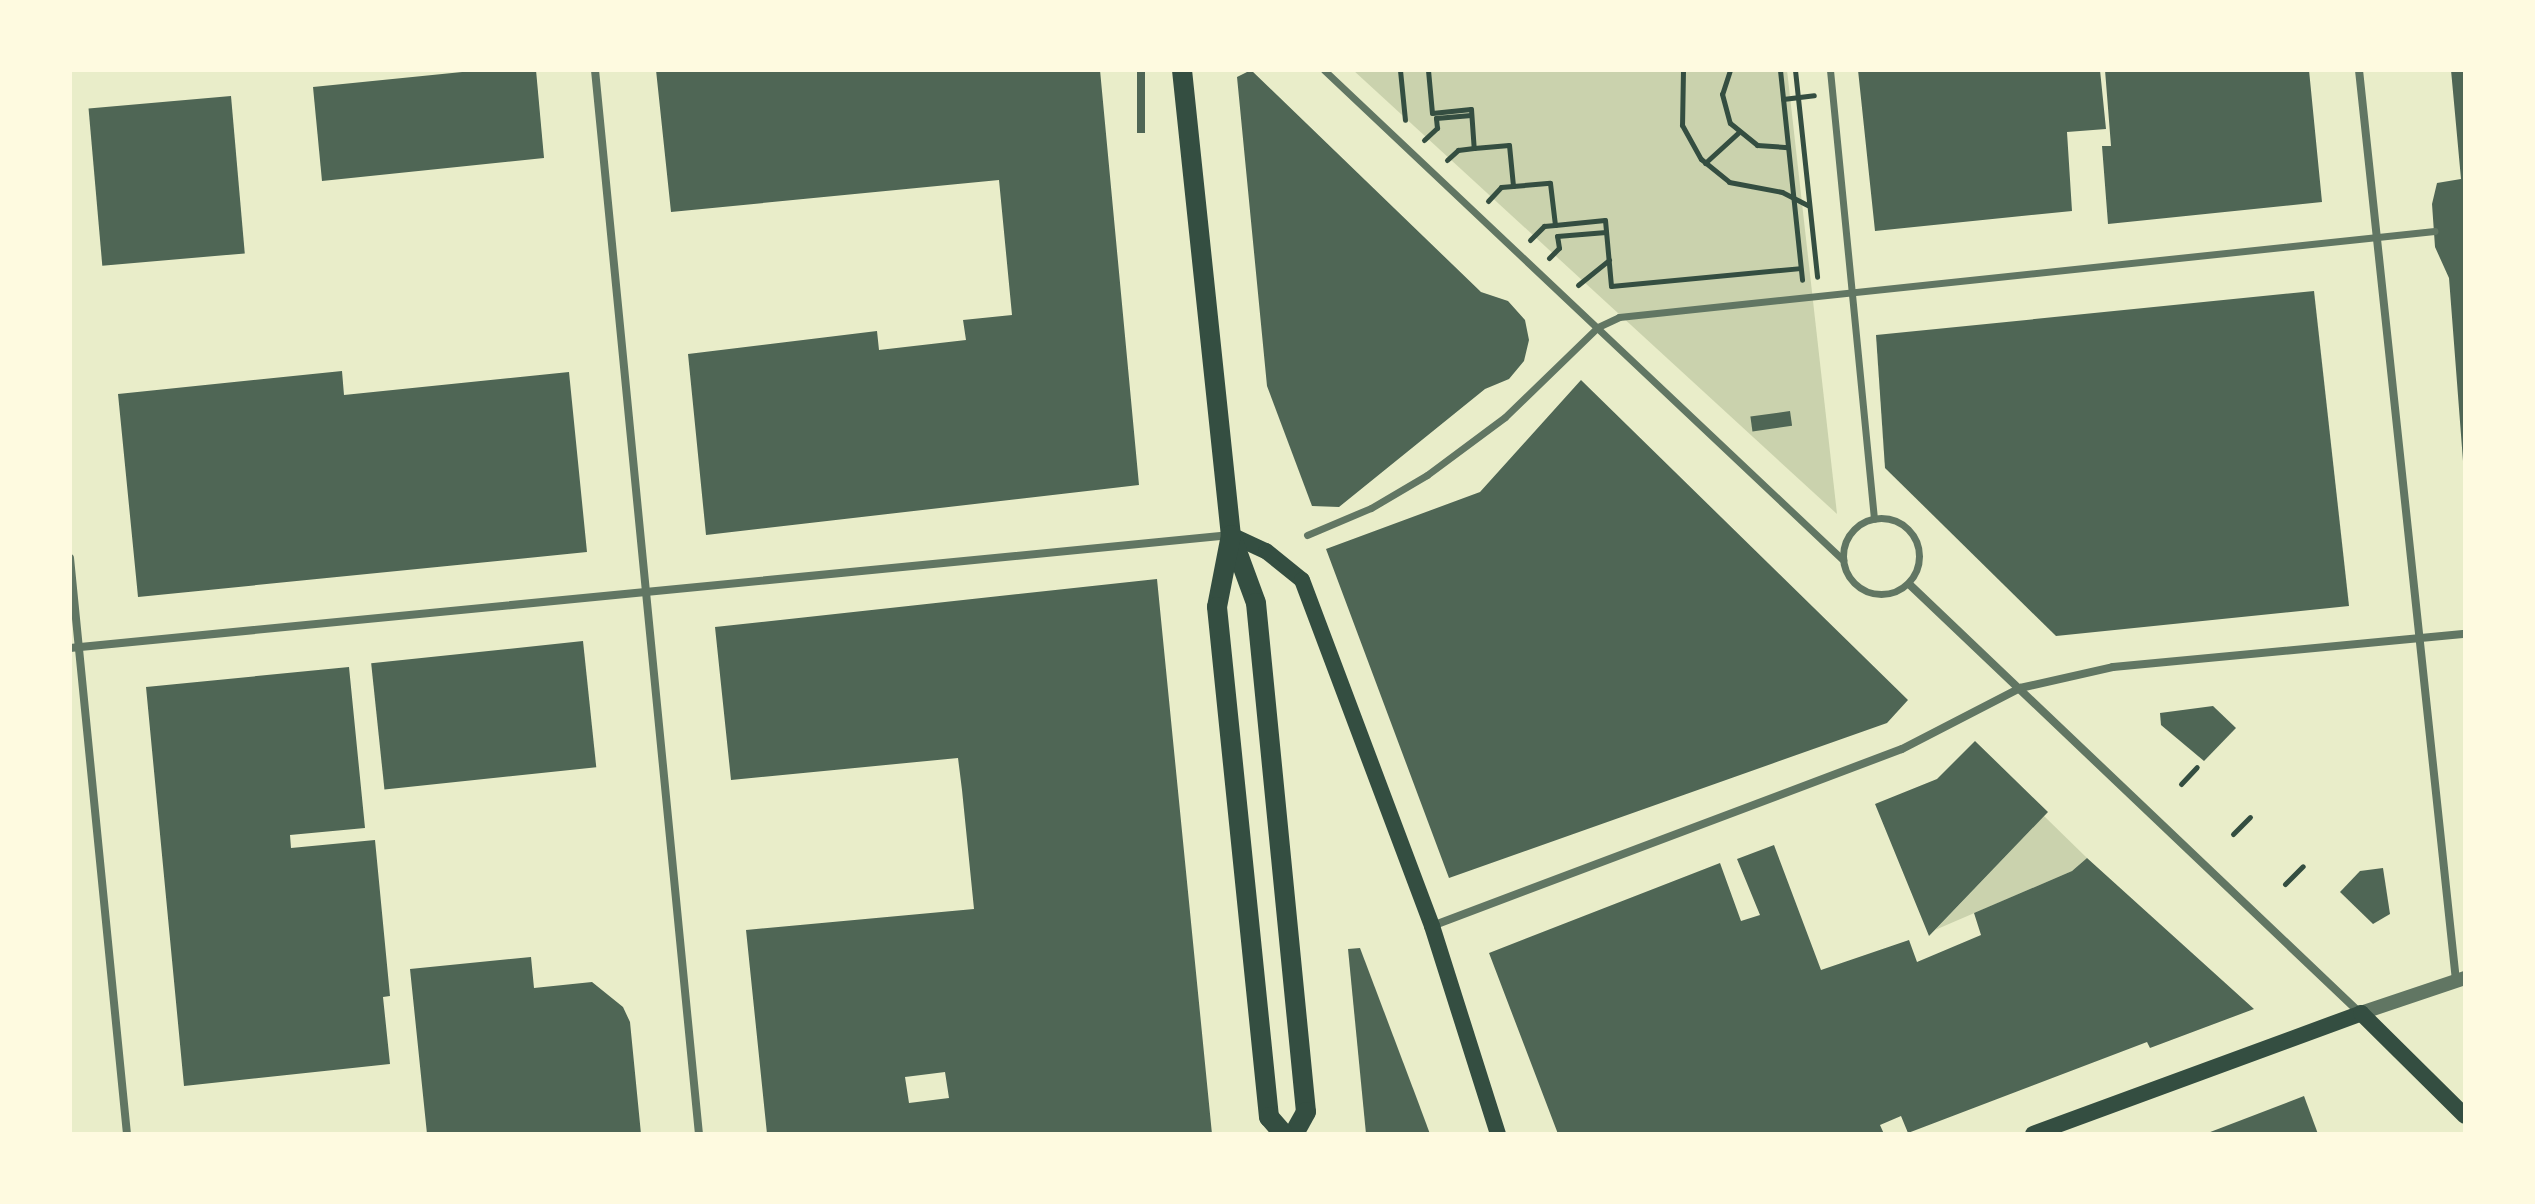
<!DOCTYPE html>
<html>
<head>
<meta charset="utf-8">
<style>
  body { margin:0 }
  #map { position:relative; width:2535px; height:1204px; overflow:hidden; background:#e9edc9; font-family:Barlow,sans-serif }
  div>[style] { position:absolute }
  .green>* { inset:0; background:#cad2ad }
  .building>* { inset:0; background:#4f6655; transform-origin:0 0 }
  .path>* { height:5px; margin:-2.5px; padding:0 2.5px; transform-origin:2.5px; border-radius:2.5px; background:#344e41 }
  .pedestrian>* { height:7px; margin:-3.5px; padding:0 3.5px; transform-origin:3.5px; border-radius:3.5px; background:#617663 }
  .pedestrian>.ring { margin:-3.5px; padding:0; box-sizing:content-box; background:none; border:7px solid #617663; border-radius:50% }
  .minor>* { height:8px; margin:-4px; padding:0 4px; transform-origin:4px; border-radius:4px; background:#617663 }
  .tertiary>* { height:14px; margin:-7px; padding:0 7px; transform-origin:7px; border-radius:7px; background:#617663 }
  .secondary>* { height:16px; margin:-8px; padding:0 8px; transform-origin:8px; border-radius:8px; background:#344e41 }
  .primary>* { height:20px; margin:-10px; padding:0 10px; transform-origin:10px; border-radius:10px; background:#344e41 }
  span { translate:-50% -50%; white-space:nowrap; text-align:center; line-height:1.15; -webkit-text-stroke:6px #fefae0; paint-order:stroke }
  .frame { position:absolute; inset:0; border:72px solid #fefae0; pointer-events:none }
</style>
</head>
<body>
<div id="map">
  <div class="green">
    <div style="clip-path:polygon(1353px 70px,1787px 70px,1837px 514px)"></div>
    <div style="clip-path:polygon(2044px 816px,2087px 858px,2072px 871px,1935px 930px)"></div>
  </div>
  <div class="building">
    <div style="clip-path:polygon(482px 70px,536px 70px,544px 158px,322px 181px,313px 87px)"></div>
    <div style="clip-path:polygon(656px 70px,1100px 70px,1139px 485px,706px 535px,688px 354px,877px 331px,879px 350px,966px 340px,963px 320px,1012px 315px,999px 180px,671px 212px)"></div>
    <div style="left:1137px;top:70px;width:8px;height:63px"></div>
    <div style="clip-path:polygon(1251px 70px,1481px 292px,1508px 301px,1525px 320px,1529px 340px,1524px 361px,1509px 379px,1485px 389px,1339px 507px,1312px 506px,1267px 386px,1237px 77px)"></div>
    <div style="clip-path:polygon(1858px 70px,2100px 70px,2106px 129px,2067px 132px,2072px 211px,1875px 231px)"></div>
    <div style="clip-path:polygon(2105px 70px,2309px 70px,2322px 202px,2108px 224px,2102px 146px,2111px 146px)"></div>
    <div style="clip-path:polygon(2451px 70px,2465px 70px,2463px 461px,2449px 278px,2435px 247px,2432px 204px,2437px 183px,2461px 179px)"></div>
    <div style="left:231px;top:96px;width:158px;height:143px;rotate:85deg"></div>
    <div style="clip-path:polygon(2314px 291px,2349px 606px,2056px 636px,1885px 468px,1876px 335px)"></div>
    <div style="clip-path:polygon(342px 371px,344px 395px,569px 372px,587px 552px,138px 597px,118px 394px)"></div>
    <div style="clip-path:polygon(1581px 380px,1908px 700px,1887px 723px,1449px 878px,1326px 549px,1480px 492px)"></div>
    <div style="left:1790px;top:411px;width:15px;height:40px;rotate:82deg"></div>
    <div style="clip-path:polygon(evenodd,1157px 579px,1212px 1134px,767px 1134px,746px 930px,974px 909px,962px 790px,958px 758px,731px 780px,715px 627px,1157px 579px,945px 1072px,949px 1098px,909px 1103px,905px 1077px,945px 1072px)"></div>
    <div style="left:583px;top:641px;width:127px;height:213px;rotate:84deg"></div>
    <div style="clip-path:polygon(349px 667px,365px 828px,290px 835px,291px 848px,375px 840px,390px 996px,383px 997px,390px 1064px,184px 1086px,146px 687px)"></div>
    <div style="clip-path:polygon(2213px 706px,2236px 728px,2204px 761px,2161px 725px,2160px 713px)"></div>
    <div style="clip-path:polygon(1975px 741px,2048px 812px,1929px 936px,1875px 804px,1937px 779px)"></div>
    <div style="clip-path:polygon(1774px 845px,1821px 970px,1909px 940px,1917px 962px,1981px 935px,1974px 913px,2072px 871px,2087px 858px,2254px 1009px,2150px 1048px,2147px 1042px,1908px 1133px,1901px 1116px,1880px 1125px,1884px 1134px,1558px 1134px,1489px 953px,1720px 863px,1741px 921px,1760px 915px,1737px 859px)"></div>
    <div style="clip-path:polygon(2383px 868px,2390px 914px,2373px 924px,2340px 892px,2360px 871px)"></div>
    <div style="clip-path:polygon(1360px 948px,1417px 1099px,1430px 1134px,1366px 1134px,1348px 949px)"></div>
    <div style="clip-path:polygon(531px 957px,534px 988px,592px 982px,623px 1007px,630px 1022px,641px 1134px,427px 1134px,410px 969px)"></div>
    <div style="clip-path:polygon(2304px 1096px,2318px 1134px,2205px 1134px)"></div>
  </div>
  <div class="path">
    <div style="left:1400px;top:70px;width:50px;rotate:84.3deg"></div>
    <div style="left:1428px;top:70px;width:43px;rotate:84.7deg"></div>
    <div style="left:1432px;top:113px;width:39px;rotate:-6deg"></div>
    <div style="left:1471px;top:109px;width:39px;rotate:86deg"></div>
    <div style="left:1474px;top:148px;width:35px;rotate:-5deg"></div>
    <div style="left:1509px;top:145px;width:41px;rotate:84.4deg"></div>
    <div style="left:1513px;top:186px;width:37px;rotate:-5deg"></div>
    <div style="left:1550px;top:183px;width:42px;rotate:83.2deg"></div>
    <div style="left:1555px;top:225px;width:50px;rotate:-5.7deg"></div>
    <div style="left:1605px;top:220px;width:66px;rotate:84.8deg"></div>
    <div style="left:1611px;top:286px;width:190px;rotate:-5.4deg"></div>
    <div style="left:1683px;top:70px;width:55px;rotate:91deg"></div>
    <div style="left:1682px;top:125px;width:39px;rotate:61deg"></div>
    <div style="left:1701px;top:159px;width:36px;rotate:39deg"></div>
    <div style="left:1729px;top:182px;width:54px;rotate:10.7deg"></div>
    <div style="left:1782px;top:192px;width:29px;rotate:27deg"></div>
    <div style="left:1730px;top:70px;width:25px;rotate:108deg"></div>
    <div style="left:1722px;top:94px;width:30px;rotate:75deg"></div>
    <div style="left:1730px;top:123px;width:35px;rotate:39deg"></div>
    <div style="left:1757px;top:145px;width:31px;rotate:4deg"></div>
    <div style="left:1780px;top:70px;width:211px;rotate:84deg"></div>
    <div style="left:1795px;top:70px;width:208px;rotate:83.9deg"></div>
    <div style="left:1783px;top:99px;width:31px;rotate:-7deg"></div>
    <div style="left:1424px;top:140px;width:18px;rotate:-43deg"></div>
    <div style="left:1437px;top:128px;width:10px;rotate:-96deg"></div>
    <div style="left:1436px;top:118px;width:35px;rotate:-5deg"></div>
    <div style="left:1447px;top:160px;width:15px;rotate:-42deg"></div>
    <div style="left:1458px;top:150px;width:16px;rotate:-7deg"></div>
    <div style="left:1705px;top:163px;width:45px;rotate:-42.3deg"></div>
    <div style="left:1488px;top:201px;width:19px;rotate:-47deg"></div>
    <div style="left:1501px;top:187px;width:12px;rotate:-5deg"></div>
    <div style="left:1530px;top:240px;width:20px;rotate:-45deg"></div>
    <div style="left:1544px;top:226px;width:11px;rotate:-5deg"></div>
    <div style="left:1549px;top:258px;width:14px;rotate:-45deg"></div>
    <div style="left:1559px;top:248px;width:12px;rotate:-99deg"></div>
    <div style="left:1557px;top:236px;width:49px;rotate:-4.7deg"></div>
    <div style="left:1578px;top:285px;width:40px;rotate:-39deg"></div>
    <div style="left:2181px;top:784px;width:23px;rotate:-47deg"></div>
    <div style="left:2233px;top:834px;width:24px;rotate:-45deg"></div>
    <div style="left:2285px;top:884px;width:25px;rotate:-45deg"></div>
  </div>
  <div class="pedestrian">
    <div style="left:1324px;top:70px;width:714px;rotate:43.35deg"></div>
    <div style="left:1830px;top:70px;width:451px;rotate:84.4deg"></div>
    <div class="ring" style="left:1843px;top:518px;width:69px;height:69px"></div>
    <div style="left:1307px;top:535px;width:69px;rotate:-22.9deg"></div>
    <div style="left:1371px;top:508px;width:65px;rotate:-30.5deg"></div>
    <div style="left:1427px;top:475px;width:97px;rotate:-36.6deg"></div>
    <div style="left:1505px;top:417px;width:129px;rotate:-44.1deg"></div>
    <div style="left:1598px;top:327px;width:23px;rotate:-25deg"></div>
    <div style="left:1619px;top:317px;width:820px;rotate:-6.02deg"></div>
  </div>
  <div class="minor">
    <div style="left:595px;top:70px;width:1069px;rotate:84.42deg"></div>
    <div style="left:2359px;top:70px;width:915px;rotate:83.92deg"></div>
    <div style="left:70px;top:558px;width:579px;rotate:84.35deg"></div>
    <div style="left:1909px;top:584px;width:622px;rotate:43.57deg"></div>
    <div style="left:70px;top:648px;width:1166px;rotate:-5.56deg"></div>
    <div style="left:1432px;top:926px;width:502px;rotate:-20.64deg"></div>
    <div style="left:1902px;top:749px;width:133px;rotate:-27.3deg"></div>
    <div style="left:2020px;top:688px;width:95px;rotate:-12.7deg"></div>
    <div style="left:2113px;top:667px;width:354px;rotate:-5.4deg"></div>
  </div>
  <div class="tertiary">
    <div style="left:2361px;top:1013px;width:110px;rotate:-18.6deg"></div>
  </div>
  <div class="secondary">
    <div style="left:1231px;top:535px;width:38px;rotate:25deg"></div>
    <div style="left:1266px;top:551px;width:46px;rotate:38.9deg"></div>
    <div style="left:1302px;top:580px;width:370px;rotate:69.4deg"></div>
    <div style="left:1432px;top:926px;width:218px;rotate:72.4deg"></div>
    <div style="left:2033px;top:1134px;width:350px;rotate:-20.2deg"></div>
    <div style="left:2361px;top:1013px;width:146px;rotate:44.7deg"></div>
  </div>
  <div class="primary">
    <div style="left:1182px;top:70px;width:468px;rotate:84deg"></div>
    <div style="left:1231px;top:535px;width:72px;rotate:69.8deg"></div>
    <div style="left:1256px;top:603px;width:511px;rotate:84.39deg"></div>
    <div style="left:1306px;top:1112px;width:25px;rotate:119deg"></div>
    <div style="left:1231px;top:535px;width:73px;rotate:101deg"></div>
    <div style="left:1217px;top:607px;width:513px;rotate:84.18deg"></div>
    <div style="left:1269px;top:1117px;width:23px;rotate:49deg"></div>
  </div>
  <div class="frame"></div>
</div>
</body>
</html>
